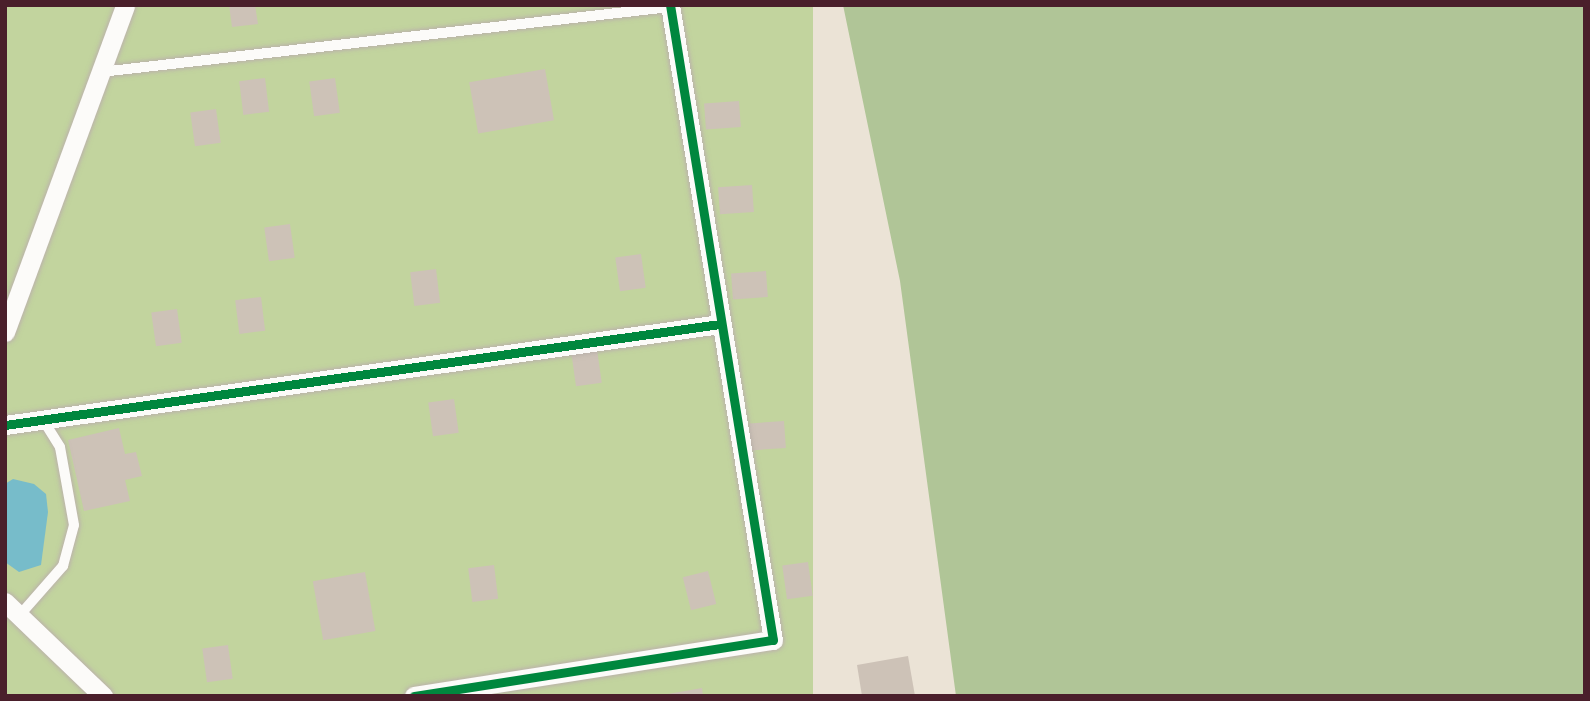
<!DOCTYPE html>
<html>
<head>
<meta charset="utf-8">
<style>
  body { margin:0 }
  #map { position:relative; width:1590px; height:701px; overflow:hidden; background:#ebe3d6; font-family:Alegreya,serif }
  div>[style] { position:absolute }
  .green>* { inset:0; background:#c2d49e; transform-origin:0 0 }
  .forest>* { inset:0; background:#b0c597 }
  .water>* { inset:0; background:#77bcca }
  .building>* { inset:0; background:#cdc2b7; transform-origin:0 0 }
  .roads { filter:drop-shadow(0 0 2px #bbb2ab) drop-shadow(0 0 2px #bbb2ab) }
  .lane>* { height:10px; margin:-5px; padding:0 5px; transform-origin:5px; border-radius:5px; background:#fcfbf9 }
  .street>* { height:19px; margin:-9.5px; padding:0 9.5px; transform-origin:9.5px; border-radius:9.5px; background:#fcfbf9 }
  .cycleway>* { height:9px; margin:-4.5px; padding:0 4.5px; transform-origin:4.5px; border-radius:4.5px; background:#00873e }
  span { translate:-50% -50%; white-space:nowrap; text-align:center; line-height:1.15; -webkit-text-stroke:5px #fbf7ec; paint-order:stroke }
  .frame { position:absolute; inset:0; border:7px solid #4a1f2b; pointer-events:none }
</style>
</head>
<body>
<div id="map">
  <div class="green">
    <div style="left:5px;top:5px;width:808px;height:691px"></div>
  </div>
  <div class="forest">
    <div style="clip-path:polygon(843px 5px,1585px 5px,1585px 696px,956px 696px,900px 281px)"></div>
  </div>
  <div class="water">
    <div style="clip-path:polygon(13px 479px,34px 484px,46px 494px,48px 512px,41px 565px,19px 572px,5px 562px,5px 484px)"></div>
  </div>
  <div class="building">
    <div style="clip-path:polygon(229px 5px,255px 5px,258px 24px,232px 27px)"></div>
    <div style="left:545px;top:69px;width:52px;height:77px;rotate:80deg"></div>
    <div style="left:265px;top:78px;width:34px;height:26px;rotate:83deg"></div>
    <div style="left:335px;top:78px;width:35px;height:26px;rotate:82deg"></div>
    <div style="left:739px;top:101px;width:26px;height:35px;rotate:86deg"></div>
    <div style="left:216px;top:109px;width:34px;height:26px;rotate:82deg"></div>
    <div style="left:752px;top:185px;width:27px;height:34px;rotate:86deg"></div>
    <div style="left:290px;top:224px;width:34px;height:26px;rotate:82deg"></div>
    <div style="left:641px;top:254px;width:34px;height:26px;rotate:82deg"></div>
    <div style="left:436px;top:269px;width:34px;height:26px;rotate:83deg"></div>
    <div style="left:766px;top:271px;width:26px;height:35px;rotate:86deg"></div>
    <div style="left:261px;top:297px;width:34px;height:26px;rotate:83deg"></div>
    <div style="left:177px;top:309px;width:34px;height:26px;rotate:82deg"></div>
    <div style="left:597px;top:349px;width:34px;height:26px;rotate:82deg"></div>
    <div style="left:454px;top:399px;width:34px;height:26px;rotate:82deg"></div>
    <div style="left:784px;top:421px;width:27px;height:35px;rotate:86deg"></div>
    <div style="clip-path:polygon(119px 428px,125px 454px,136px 452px,142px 476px,125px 480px,130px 501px,84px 511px,68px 440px)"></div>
    <div style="left:808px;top:562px;width:34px;height:26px;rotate:82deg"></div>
    <div style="left:494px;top:565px;width:34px;height:26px;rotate:83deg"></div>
    <div style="left:708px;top:571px;width:34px;height:26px;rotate:76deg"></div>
    <div style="left:365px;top:572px;width:60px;height:53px;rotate:80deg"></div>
    <div style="left:228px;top:645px;width:34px;height:26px;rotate:82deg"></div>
    <div style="clip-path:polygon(908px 656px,915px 696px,862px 696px,857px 665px)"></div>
    <div style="clip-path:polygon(702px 688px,703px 696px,668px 696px,668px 694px)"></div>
  </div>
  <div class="roads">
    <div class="lane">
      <div style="left:101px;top:72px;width:573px;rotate:-6.52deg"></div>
      <div style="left:19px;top:616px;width:67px;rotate:-48.7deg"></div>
      <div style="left:63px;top:566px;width:42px;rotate:-75deg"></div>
      <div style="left:74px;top:525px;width:79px;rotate:-100.2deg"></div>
      <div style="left:60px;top:447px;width:32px;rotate:-122deg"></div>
    </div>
    <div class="street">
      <div style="left:5px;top:332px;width:348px;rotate:-69.8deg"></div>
      <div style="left:5px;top:425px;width:722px;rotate:-8.04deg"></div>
      <div style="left:5px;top:602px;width:136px;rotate:43.8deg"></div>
      <div style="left:414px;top:696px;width:363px;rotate:-8.9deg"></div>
      <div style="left:773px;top:640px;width:643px;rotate:-99.21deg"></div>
    </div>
  </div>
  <div class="cycleway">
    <div style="left:5px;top:425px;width:722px;rotate:-8.04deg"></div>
    <div style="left:414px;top:696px;width:363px;rotate:-8.9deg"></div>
    <div style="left:773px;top:640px;width:643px;rotate:-99.21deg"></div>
  </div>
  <div class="frame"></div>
</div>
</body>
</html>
